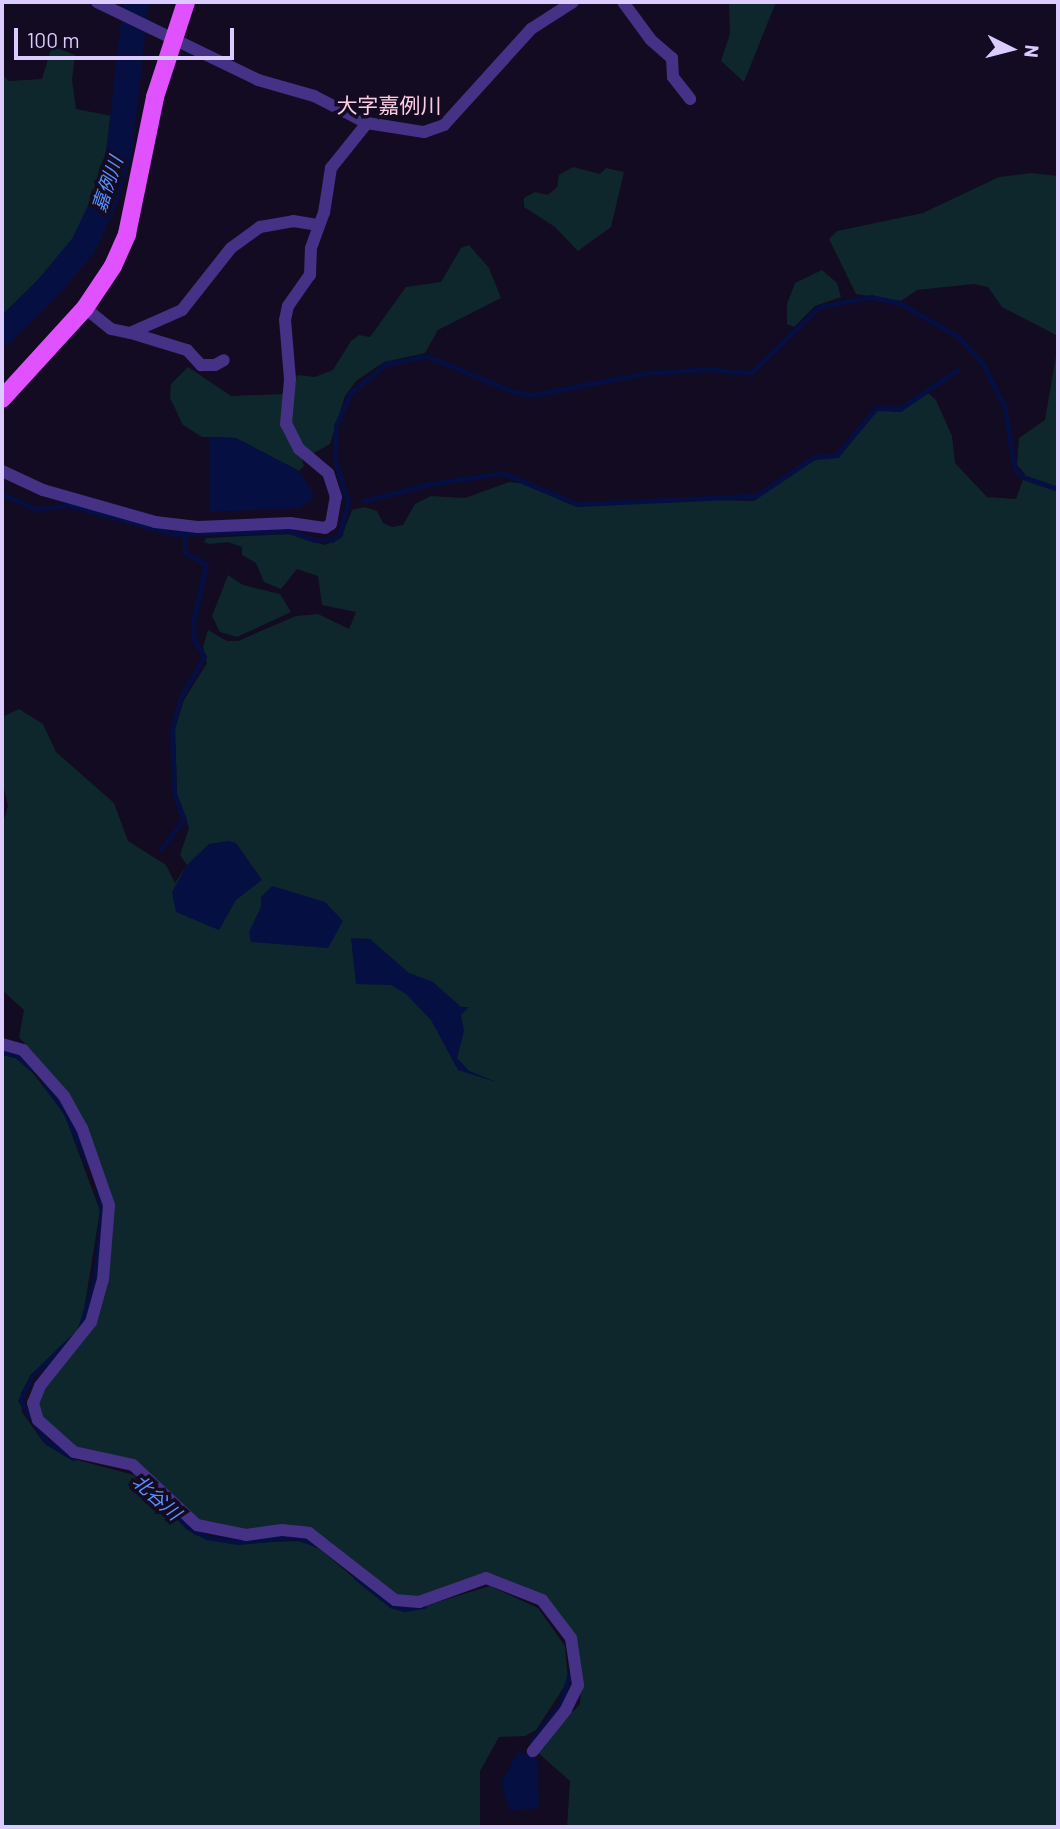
<!DOCTYPE html>
<html>
<head>
<meta charset="utf-8">
<style>
  body { margin:0 }
  #map { position:relative; width:1060px; height:1829px; overflow:hidden; background:#130b21; font-family:Barlow,"Noto Sans JP",sans-serif }
  div>[style] { position:absolute }
  .green>* { inset:0; background:#0d272c }
  .water>* { inset:0; background:#050f41 }
  .stream>* { height:4.5px; margin:-2.25px; padding:0 2.25px; transform-origin:2.25px; border-radius:2.25px; background:#050f41 }
  .river>* { height:26px; margin:-13px; padding:0 13px; transform-origin:13px; border-radius:13px; background:#050f41 }
  .minor>* { height:12px; margin:-6px; padding:0 6px; transform-origin:6px; border-radius:6px; background:#453185 }
  .primary>* { height:18px; margin:-9px; padding:0 9px; transform-origin:9px; border-radius:9px; background:#e052ff }
  span { translate:-50% -50%; white-space:nowrap; text-align:center; line-height:1.15; -webkit-text-stroke:7px #130b21; paint-order:stroke }
  .water-label { font-size:19px; color:#5992ff; font-style:italic }
  .quarter-label { font-size:21px; color:#ffcde3 }
  .frame { position:absolute; inset:0; border:4px solid #dbcbff; pointer-events:none }
  .north { position:absolute; left:976px; top:14px; width:70px; height:70px; -webkit-text-stroke:5px #130b21; paint-order:stroke; rotate:96deg; font-size:19px; font-weight:700; line-height:28px; text-align:center; color:#dbcbff }
  .north::after { content:''; display:block; margin:auto; width:24px; height:32px; background:#dbcbff; clip-path:polygon(50% 0,100% 100%,50% 72%,0 100%) }
  .scale { position:absolute; left:14px; top:28px; width:220px; height:32px; box-sizing:border-box; border:4px solid #dbcbff; border-top:0; padding-left:9px; font-size:21px; line-height:24px; white-space:nowrap; color:#dbcbff; -webkit-text-stroke:5px #130b21; paint-order:stroke }
</style>
</head>
<body>
<div id="map">
  <div class="green">
    <div style="clip-path:polygon(729px 2px,776px 2px,744px 82px,721px 61px,730px 34px)"></div>
    <div style="clip-path:polygon(52px 46px,75px 55px,72px 80px,76px 109px,117px 117px,114px 143px,105px 179px,80px 233px,48px 277px,2px 323px,2px 74px,9px 81px,42px 79px)"></div>
    <div style="clip-path:polygon(573px 167px,600px 174px,606px 168px,624px 172px,611px 227px,578px 251px,555px 227px,524px 207px,524px 198px,535px 192px,548px 195px,557px 187px,559px 175px)"></div>
    <div style="clip-path:polygon(1031px 173px,1058px 176px,1058px 336px,1002px 307px,988px 287px,974px 284px,917px 290px,901px 301px,856px 294px,829px 239px,837px 231px,923px 213px,999px 177px)"></div>
    <div style="clip-path:polygon(469px 245px,489px 268px,501px 298px,438px 330px,425px 353px,384px 362px,356px 381px,345px 396px,330px 444px,312px 454px,293px 432px,290px 405px,297px 375px,315px 377px,333px 370px,351px 341px,359px 335px,370px 337px,406px 287px,441px 282px,461px 248px)"></div>
    <div style="clip-path:polygon(822px 270px,837px 283px,841px 297px,815px 306px,794px 327px,787px 324px,787px 304px,795px 283px)"></div>
    <div style="clip-path:polygon(1058px 344px,1058px 1827px,567px 1827px,570px 1781px,536px 1751px,580px 1704px,581px 1684px,572px 1633px,549px 1602px,504px 1579px,423px 1598px,398px 1598px,328px 1540px,207px 1526px,151px 1475px,77px 1449px,42px 1421px,38px 1397px,87px 1336px,112px 1207px,54px 1076px,19px 1037px,24px 1010px,2px 990px,2px 826px,8px 806px,2px 780px,2px 717px,19px 709px,43px 724px,56px 752px,114px 803px,128px 841px,166px 865px,175px 883px,187px 865px,180px 855px,189px 828px,177px 794px,175px 728px,184px 700px,207px 663px,203px 647px,208px 630px,227px 641px,238px 641px,296px 616px,318px 614px,349px 629px,356px 612px,322px 605px,318px 576px,297px 569px,281px 589px,264px 582px,256px 563px,242px 555px,242px 547px,228px 542px,209px 544px,204px 542px,206px 538px,289px 534px,325px 545px,341px 538px,352px 510px,365px 507px,377px 511px,383px 523px,392px 527px,403px 525px,415px 504px,431px 496px,465px 498px,509px 482px,528px 484px,569px 504px,587px 506px,672px 499px,754px 501px,812px 459px,838px 456px,878px 410px,899px 412px,928px 393px,936px 400px,952px 436px,955px 463px,987px 497px,1016px 499px,1025px 474px,1017px 465px,1019px 438px,1045px 420px)"></div>
    <div style="clip-path:polygon(188px 367px,231px 396px,286px 394px,284px 409px,304px 466px,299px 471px,236px 438px,202px 437px,183px 425px,170px 398px,171px 384px)"></div>
    <div style="clip-path:polygon(228px 575px,243px 585px,280px 594px,291px 612px,237px 637px,220px 632px,212px 616px)"></div>
    <div style="clip-path:polygon(2px 1055px,16px 1058px,29px 1068px,64px 1113px,100px 1211px,83px 1316px,77px 1330px,30px 1377px,21px 1393px,22px 1412px,44px 1443px,66px 1457px,134px 1475px,195px 1535px,234px 1543px,302px 1541px,321px 1550px,380px 1600px,408px 1611px,490px 1586px,538px 1608px,565px 1646px,568px 1681px,536px 1730px,525px 1736px,499px 1737px,480px 1771px,480px 1827px,2px 1827px)"></div>
  </div>
  <div class="water">
    <div style="clip-path:polygon(210px 437px,236px 438px,299px 471px,314px 495px,310px 501px,299px 508px,209px 512px)"></div>
    <div style="clip-path:polygon(228px 841px,236px 843px,262px 880px,236px 900px,219px 930px,176px 912px,172px 892px,187px 865px,209px 844px)"></div>
    <div style="clip-path:polygon(272px 886px,325px 902px,343px 921px,328px 948px,251px 942px,249px 932px,261px 907px,261px 897px)"></div>
    <div style="clip-path:polygon(351px 938px,370px 939px,409px 973px,433px 982px,461px 1007px,469px 1007px,461px 1015px,464px 1031px,457px 1058px,469px 1071px,499px 1083px,458px 1070px,431px 1020px,406px 994px,391px 985px,356px 984px)"></div>
    <div style="clip-path:polygon(518px 1751px,537px 1759px,539px 1808px,510px 1811px,501px 1783px)"></div>
  </div>
  <div class="stream">
    <div style="left:2px;top:494px;width:37px;rotate:24deg"></div>
    <div style="left:36px;top:509px;width:32px;rotate:-7deg"></div>
    <div style="left:68px;top:505px;width:110px;rotate:15.3deg"></div>
    <div style="left:174px;top:534px;width:115px;rotate:-1.5deg"></div>
    <div style="left:289px;top:531px;width:28px;rotate:19deg"></div>
    <div style="left:315px;top:540px;width:17px"></div>
    <div style="left:332px;top:540px;width:10px;rotate:-37deg"></div>
    <div style="left:340px;top:534px;width:33px;rotate:-76deg"></div>
    <div style="left:348px;top:502px;width:43px;rotate:-107.6deg"></div>
    <div style="left:335px;top:461px;width:35px;rotate:-88deg"></div>
    <div style="left:336px;top:426px;width:36px;rotate:-66deg"></div>
    <div style="left:351px;top:393px;width:45px;rotate:-39.6deg"></div>
    <div style="left:386px;top:364px;width:42px;rotate:-11deg"></div>
    <div style="left:427px;top:356px;width:92px;rotate:22.4deg"></div>
    <div style="left:512px;top:391px;width:21px;rotate:11deg"></div>
    <div style="left:533px;top:395px;width:115px;rotate:-11deg"></div>
    <div style="left:646px;top:373px;width:62px;rotate:-3.7deg"></div>
    <div style="left:708px;top:369px;width:43px;rotate:5.3deg"></div>
    <div style="left:751px;top:373px;width:95px;rotate:-44.1deg"></div>
    <div style="left:819px;top:307px;width:53px;rotate:-10.9deg"></div>
    <div style="left:871px;top:297px;width:30px;rotate:12deg"></div>
    <div style="left:900px;top:303px;width:68px;rotate:30deg"></div>
    <div style="left:959px;top:337px;width:38px;rotate:48deg"></div>
    <div style="left:984px;top:365px;width:47px;rotate:63.4deg"></div>
    <div style="left:1005px;top:407px;width:63px;rotate:80.8deg"></div>
    <div style="left:1015px;top:469px;width:11px;rotate:45deg"></div>
    <div style="left:1023px;top:477px;width:37px;rotate:19deg"></div>
    <div style="left:363px;top:501px;width:69px;rotate:-14.2deg"></div>
    <div style="left:430px;top:484px;width:74px;rotate:-8.6deg"></div>
    <div style="left:503px;top:473px;width:80px;rotate:22.7deg"></div>
    <div style="left:577px;top:504px;width:179px;rotate:-2.6deg"></div>
    <div style="left:756px;top:496px;width:70px;rotate:-33.9deg"></div>
    <div style="left:814px;top:457px;width:23px;rotate:-5deg"></div>
    <div style="left:837px;top:455px;width:61px;rotate:-50.3deg"></div>
    <div style="left:876px;top:408px;width:24px;rotate:2deg"></div>
    <div style="left:900px;top:409px;width:69px;rotate:-34.4deg"></div>
    <div style="left:161px;top:849px;width:37px;rotate:-52deg"></div>
    <div style="left:184px;top:820px;width:28px;rotate:-111deg"></div>
    <div style="left:174px;top:794px;width:64px;rotate:-91.8deg"></div>
    <div style="left:172px;top:730px;width:34px;rotate:-75deg"></div>
    <div style="left:181px;top:697px;width:46px;rotate:-60.1deg"></div>
    <div style="left:204px;top:657px;width:20px;rotate:-120deg"></div>
    <div style="left:194px;top:640px;width:18px;rotate:-93deg"></div>
    <div style="left:193px;top:622px;width:58px;rotate:-77.2deg"></div>
    <div style="left:206px;top:565px;width:24px;rotate:-150deg"></div>
    <div style="left:185px;top:553px;width:18px;rotate:-90deg"></div>
    <div style="left:2px;top:1052px;width:14px;rotate:12deg"></div>
    <div style="left:16px;top:1055px;width:20px;rotate:41deg"></div>
    <div style="left:46px;top:1085px;width:34px;rotate:54deg"></div>
    <div style="left:66px;top:1113px;width:55px;rotate:66.3deg"></div>
    <div style="left:81px;top:1326px;width:51px;rotate:-74.1deg"></div>
    <div style="left:95px;top:1277px;width:64px;rotate:-83.8deg"></div>
    <div style="left:102px;top:1213px;width:22px;rotate:-100deg"></div>
    <div style="left:66px;top:1344px;width:47px;rotate:135.9deg"></div>
    <div style="left:32px;top:1377px;width:26px;rotate:115deg"></div>
    <div style="left:21px;top:1401px;width:49px;rotate:57.6deg"></div>
    <div style="left:47px;top:1442px;width:31px;rotate:31deg"></div>
    <div style="left:161px;top:1499px;width:39px;rotate:46deg"></div>
    <div style="left:188px;top:1527px;width:21px;rotate:28deg"></div>
    <div style="left:207px;top:1537px;width:30px;rotate:9deg"></div>
    <div style="left:237px;top:1542px;width:58px;rotate:-4.9deg"></div>
    <div style="left:295px;top:1537px;width:20px;rotate:18deg"></div>
    <div style="left:356px;top:1577px;width:45px;rotate:38.7deg"></div>
    <div style="left:391px;top:1605px;width:14px;rotate:17deg"></div>
    <div style="left:404px;top:1609px;width:20px;rotate:-9deg"></div>
    <div style="left:531px;top:1742px;width:47px;rotate:-51.9deg"></div>
    <div style="left:560px;top:1705px;width:36px;rotate:-72deg"></div>
  </div>
  <div class="river">
    <div style="left:2px;top:333px;width:63px;rotate:-44.4deg"></div>
    <div style="left:47px;top:289px;width:56px;rotate:-50.1deg"></div>
    <div style="left:83px;top:246px;width:51px;rotate:-64.4deg"></div>
    <div style="left:105px;top:200px;width:49px;rotate:-73.4deg"></div>
    <div style="left:119px;top:153px;width:152px;rotate:-83.6deg"></div>
  </div>
  <div class="minor">
    <div style="left:97px;top:2px;width:179px;rotate:25.8deg"></div>
    <div style="left:258px;top:80px;width:58px;rotate:15.9deg"></div>
    <div style="left:314px;top:96px;width:59px;rotate:27deg"></div>
    <div style="left:367px;top:123px;width:58px;rotate:9deg"></div>
    <div style="left:424px;top:132px;width:21px;rotate:-19deg"></div>
    <div style="left:444px;top:125px;width:130px;rotate:-47.8deg"></div>
    <div style="left:531px;top:29px;width:50px;rotate:-32.7deg"></div>
    <div style="left:623px;top:2px;width:47px;rotate:53.6deg"></div>
    <div style="left:651px;top:40px;width:28px;rotate:41deg"></div>
    <div style="left:672px;top:58px;width:19px;rotate:87deg"></div>
    <div style="left:673px;top:77px;width:28px;rotate:52deg"></div>
    <div style="left:85px;top:308px;width:33px;rotate:39deg"></div>
    <div style="left:111px;top:329px;width:19px;rotate:12deg"></div>
    <div style="left:130px;top:333px;width:57px;rotate:-23.9deg"></div>
    <div style="left:182px;top:310px;width:79px;rotate:-51.7deg"></div>
    <div style="left:231px;top:248px;width:36px;rotate:-36deg"></div>
    <div style="left:260px;top:227px;width:34px;rotate:-10deg"></div>
    <div style="left:293px;top:221px;width:26px;rotate:9deg"></div>
    <div style="left:131px;top:333px;width:59px;rotate:16.9deg"></div>
    <div style="left:187px;top:350px;width:21px;rotate:47deg"></div>
    <div style="left:201px;top:365px;width:14px"></div>
    <div style="left:215px;top:365px;width:10px;rotate:-29deg"></div>
    <div style="left:2px;top:471px;width:45px;rotate:24.9deg"></div>
    <div style="left:43px;top:490px;width:116px;rotate:15.9deg"></div>
    <div style="left:155px;top:522px;width:43px;rotate:6.6deg"></div>
    <div style="left:198px;top:527px;width:92px;rotate:-2.5deg"></div>
    <div style="left:290px;top:523px;width:35px;rotate:8deg"></div>
    <div style="left:325px;top:528px;width:7px;rotate:-34deg"></div>
    <div style="left:331px;top:524px;width:27px;rotate:-80deg"></div>
    <div style="left:336px;top:497px;width:25px;rotate:-108deg"></div>
    <div style="left:328px;top:473px;width:38px;rotate:-140deg"></div>
    <div style="left:299px;top:449px;width:28px;rotate:-117deg"></div>
    <div style="left:286px;top:424px;width:45px;rotate:-84.9deg"></div>
    <div style="left:290px;top:379px;width:59px;rotate:-94.8deg"></div>
    <div style="left:285px;top:320px;width:14px;rotate:-78deg"></div>
    <div style="left:288px;top:306px;width:38px;rotate:-55deg"></div>
    <div style="left:310px;top:275px;width:27px;rotate:-88deg"></div>
    <div style="left:311px;top:248px;width:37px;rotate:-70deg"></div>
    <div style="left:324px;top:213px;width:46px;rotate:-81.2deg"></div>
    <div style="left:331px;top:168px;width:58px;rotate:-51.3deg"></div>
    <div style="left:2px;top:1044px;width:22px;rotate:16deg"></div>
    <div style="left:23px;top:1050px;width:62px;rotate:48.3deg"></div>
    <div style="left:64px;top:1096px;width:37px;rotate:61deg"></div>
    <div style="left:82px;top:1128px;width:82px;rotate:70.7deg"></div>
    <div style="left:109px;top:1205px;width:74px;rotate:94.6deg"></div>
    <div style="left:103px;top:1279px;width:45px;rotate:105.6deg"></div>
    <div style="left:91px;top:1322px;width:82px;rotate:128.6deg"></div>
    <div style="left:40px;top:1386px;width:18px;rotate:112deg"></div>
    <div style="left:33px;top:1403px;width:18px;rotate:74deg"></div>
    <div style="left:38px;top:1420px;width:48px;rotate:41.6deg"></div>
    <div style="left:74px;top:1452px;width:60px;rotate:12.4deg"></div>
    <div style="left:133px;top:1465px;width:88px;rotate:43.2deg"></div>
    <div style="left:197px;top:1525px;width:50px;rotate:11.5deg"></div>
    <div style="left:246px;top:1535px;width:36px;rotate:-8deg"></div>
    <div style="left:282px;top:1530px;width:27px;rotate:6deg"></div>
    <div style="left:309px;top:1533px;width:109px;rotate:37.9deg"></div>
    <div style="left:395px;top:1600px;width:24px;rotate:5deg"></div>
    <div style="left:419px;top:1602px;width:71px;rotate:-19.7deg"></div>
    <div style="left:486px;top:1578px;width:60px;rotate:21.4deg"></div>
    <div style="left:542px;top:1600px;width:48px;rotate:52.7deg"></div>
    <div style="left:571px;top:1638px;width:48px;rotate:81.5deg"></div>
    <div style="left:578px;top:1685px;width:28px;rotate:116deg"></div>
    <div style="left:566px;top:1710px;width:53px;rotate:128.8deg"></div>
  </div>
  <div class="primary">
    <div style="left:2px;top:399px;width:123px;rotate:-47.6deg"></div>
    <div style="left:85px;top:308px;width:50px;rotate:-56.3deg"></div>
    <div style="left:113px;top:266px;width:35px;rotate:-66deg"></div>
    <div style="left:127px;top:234px;width:140px;rotate:-78.4deg"></div>
    <div style="left:155px;top:97px;width:100px;rotate:-71.9deg"></div>
  </div>
  <div class="water-label">
    <span style="left:107px;top:184px;rotate:-71deg">嘉例川</span>
    <span style="left:157px;top:1497px;rotate:42deg">北谷川</span>
  </div>
  <div class="quarter-label">
    <span style="left:389px;top:105px">大字嘉例川</span>
  </div>
  <div class="frame"></div>
  <div class="north">N</div>
  <div class="scale">100 m</div>
</div>
</body>
</html>
